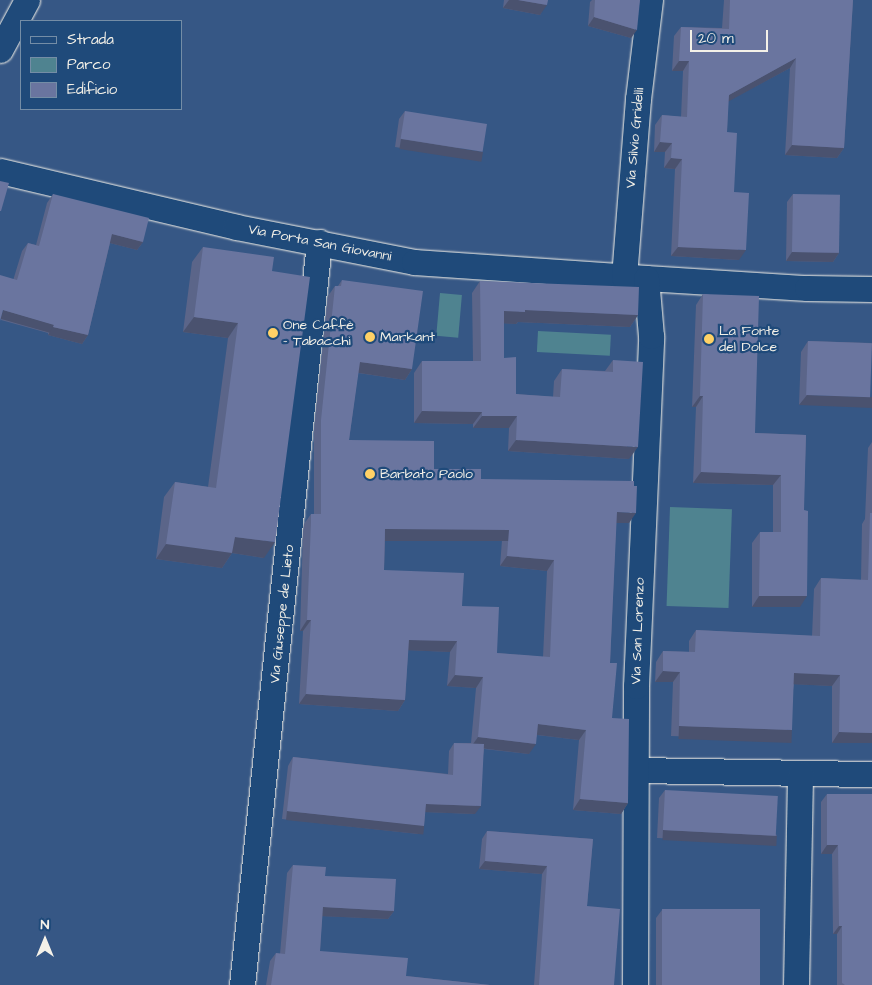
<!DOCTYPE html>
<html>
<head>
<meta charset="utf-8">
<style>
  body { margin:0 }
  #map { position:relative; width:872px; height:985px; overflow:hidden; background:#365785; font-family:"Architects Daughter",sans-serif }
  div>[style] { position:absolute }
  .green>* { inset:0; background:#4f8390; transform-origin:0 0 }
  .roads { filter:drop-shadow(0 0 1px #f4f1e8) drop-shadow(0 0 1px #f4f1e8) }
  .street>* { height:25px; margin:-12.5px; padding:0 12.5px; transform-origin:12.5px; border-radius:12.5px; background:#1f4a7a }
  .wall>* { inset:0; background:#5b6589 }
  .shaded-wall>* { inset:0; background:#4a526f; transform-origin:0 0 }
  .building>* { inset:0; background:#6a759f; transform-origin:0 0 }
  .dots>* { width:14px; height:14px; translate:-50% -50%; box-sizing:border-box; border:2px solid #1f4a7a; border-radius:50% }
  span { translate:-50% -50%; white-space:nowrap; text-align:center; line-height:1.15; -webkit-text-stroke:4.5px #1f4a7a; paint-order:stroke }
  .street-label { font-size:14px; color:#f4f1e8 }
  .poi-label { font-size:14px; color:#f4f1e8 }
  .left { translate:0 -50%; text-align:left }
  .legend { position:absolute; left:20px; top:20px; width:162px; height:90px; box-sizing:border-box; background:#1f4a7a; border:1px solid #748da6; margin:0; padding:6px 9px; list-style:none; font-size:15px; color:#f4f1e8 }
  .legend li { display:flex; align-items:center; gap:10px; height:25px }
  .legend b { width:25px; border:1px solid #748da6 }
  .north { position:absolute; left:20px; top:915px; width:50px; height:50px; -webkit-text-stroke:4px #1f4a7a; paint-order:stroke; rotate:0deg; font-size:14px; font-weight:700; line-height:20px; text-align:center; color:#f4f1e8 }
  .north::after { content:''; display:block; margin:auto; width:18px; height:22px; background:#f4f1e8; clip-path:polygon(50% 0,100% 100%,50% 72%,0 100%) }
  .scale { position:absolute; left:690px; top:30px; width:78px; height:22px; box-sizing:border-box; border:2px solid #f4f1e8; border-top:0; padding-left:6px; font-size:15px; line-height:18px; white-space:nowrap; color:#f4f1e8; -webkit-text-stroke:4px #1f4a7a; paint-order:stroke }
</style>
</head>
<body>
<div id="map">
  <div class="green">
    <div style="left:440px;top:293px;width:22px;height:43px;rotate:5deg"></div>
    <div style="left:538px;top:331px;width:73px;height:21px;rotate:3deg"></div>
    <div style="left:670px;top:507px;width:62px;height:99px;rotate:2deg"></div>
  </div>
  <div class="roads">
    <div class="street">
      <div style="left:0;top:50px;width:57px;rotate:-61.6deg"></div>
      <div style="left:0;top:171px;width:243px;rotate:13.3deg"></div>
      <div style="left:236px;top:227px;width:181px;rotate:11.1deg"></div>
      <div style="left:414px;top:262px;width:233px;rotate:3.9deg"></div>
      <div style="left:646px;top:278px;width:161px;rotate:3.6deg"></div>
      <div style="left:807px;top:288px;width:65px;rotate:0.9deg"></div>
      <div style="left:624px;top:277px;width:179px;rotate:-85.5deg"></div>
      <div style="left:638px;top:99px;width:100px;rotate:-83.1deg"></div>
      <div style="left:637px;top:770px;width:235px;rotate:1deg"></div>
      <div style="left:242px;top:985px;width:747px;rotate:-84.08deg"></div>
      <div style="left:635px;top:985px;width:299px;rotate:-89.8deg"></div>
      <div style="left:636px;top:686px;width:350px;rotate:-87.5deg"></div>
      <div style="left:651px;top:336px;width:58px;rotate:-94.9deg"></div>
      <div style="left:796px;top:985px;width:211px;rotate:-88.9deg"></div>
    </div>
  </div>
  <div class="wall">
    <div style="clip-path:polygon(504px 0,548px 0,540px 15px,503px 8px)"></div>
    <div style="clip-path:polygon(592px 0,640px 0,631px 38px,588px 26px,590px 2px)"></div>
    <div style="clip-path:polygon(724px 0,853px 0,844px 148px,837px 158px,785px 155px,790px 68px,728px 101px,727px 132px,734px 192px,739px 260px,671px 256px,675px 169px,664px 168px,665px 152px,654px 152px,655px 125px,662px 115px,681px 117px,683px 71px,672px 71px,674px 36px,681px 27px,722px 28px)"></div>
    <div style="clip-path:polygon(405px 111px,477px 160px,395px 147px,399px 119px)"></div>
    <div style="clip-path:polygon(53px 194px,143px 242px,137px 250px,110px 243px,88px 335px,82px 344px,48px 335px,48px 333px,1px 320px,22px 251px,28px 243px,36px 245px,47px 203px)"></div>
    <div style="clip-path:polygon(793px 194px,839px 253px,833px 262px,786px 261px,787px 202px)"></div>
    <div style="clip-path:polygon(203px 247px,272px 271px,264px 558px,232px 553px,222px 568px,156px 559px,164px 497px,175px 482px,208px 487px,228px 338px,183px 332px,192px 262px)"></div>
    <div style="clip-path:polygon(evenodd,342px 280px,412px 369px,405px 380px,358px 373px,349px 440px,434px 469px,481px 479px,629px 523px,616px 523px,610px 663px,612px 718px,628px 803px,621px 814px,573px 810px,579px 740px,537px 735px,529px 754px,484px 749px,475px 814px,425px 812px,424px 826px,418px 834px,282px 819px,288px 766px,293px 757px,448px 774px,449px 751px,454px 743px,471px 743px,476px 688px,447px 686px,450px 652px,408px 650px,405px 700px,398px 711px,299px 704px,303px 631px,300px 631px,303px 532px,304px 524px,311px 514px,314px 514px,314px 430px,328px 296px,335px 286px,338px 286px,342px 280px,385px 540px,502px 540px,500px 566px,547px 571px,543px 657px,497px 653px,384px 570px,385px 540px)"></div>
    <div style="clip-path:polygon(480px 281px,638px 315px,630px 327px,518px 322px,516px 324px,504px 323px,504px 358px,516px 394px,553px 397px,554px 381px,562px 369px,605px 371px,613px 360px,629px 459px,508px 451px,509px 428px,473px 428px,473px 424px,414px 423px,414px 373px,422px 361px,473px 361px,472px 293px)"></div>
    <div style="clip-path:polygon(703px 294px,755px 433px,806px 435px,800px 607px,752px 607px,752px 543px,760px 532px,773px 532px,773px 485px,693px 483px,696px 407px,692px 407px,696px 305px)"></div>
    <div style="clip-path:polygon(808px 341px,872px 343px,799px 405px,801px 352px)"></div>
    <div style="clip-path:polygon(872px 442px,872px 743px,832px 743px,832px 686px,794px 684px,785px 740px,671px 736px,673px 682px,655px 682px,656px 662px,663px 651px,689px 652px,689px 641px,696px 630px,812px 636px,814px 589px,821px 578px,861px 580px,862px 524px,865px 519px,868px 448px)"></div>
    <div style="clip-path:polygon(665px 790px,777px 835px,771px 843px,657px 838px,659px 798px)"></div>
    <div style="clip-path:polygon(827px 794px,872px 985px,837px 985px,837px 934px,833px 934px,832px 854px,821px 854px,821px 802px)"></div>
    <div style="clip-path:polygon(487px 831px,593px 839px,587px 906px,614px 985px,534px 985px,542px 874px,479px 869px,482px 839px)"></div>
    <div style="clip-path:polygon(293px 865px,325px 876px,394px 911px,388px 919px,322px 916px,320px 951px,406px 976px,490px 985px,266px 985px,270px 961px,276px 953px,280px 954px,287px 873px)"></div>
    <div style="clip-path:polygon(662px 910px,760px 985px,656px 985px,656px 918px)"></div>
  </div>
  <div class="shaded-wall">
    <div style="clip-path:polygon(509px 0,518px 0,547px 5px,540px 15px,503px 8px)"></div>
    <div style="clip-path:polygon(594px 17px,637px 30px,631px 38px,588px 26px)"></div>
    <div style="clip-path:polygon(796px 58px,790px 68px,722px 105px,729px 95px)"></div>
    <div style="clip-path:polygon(679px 61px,689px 61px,683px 71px,672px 71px)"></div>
    <div style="left:401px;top:139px;width:83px;height:10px;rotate:9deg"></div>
    <div style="clip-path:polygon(660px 142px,672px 143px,665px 152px,654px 152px)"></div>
    <div style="clip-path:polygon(792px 145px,844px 148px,837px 158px,785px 155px)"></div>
    <div style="clip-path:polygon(671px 158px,682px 159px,675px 169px,664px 168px)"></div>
    <div style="clip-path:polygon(112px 234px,143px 242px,137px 250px,106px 242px)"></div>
    <div style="clip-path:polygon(678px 247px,746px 250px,739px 260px,671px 256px)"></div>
    <div style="clip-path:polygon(792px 252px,839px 253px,833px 262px,786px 261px)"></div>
    <div style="left:3px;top:310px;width:53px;height:9px;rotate:16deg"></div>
    <div style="clip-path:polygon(525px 310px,638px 315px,630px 327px,518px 322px,516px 324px,495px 323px,504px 311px)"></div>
    <div style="clip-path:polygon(194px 317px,238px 323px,228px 338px,183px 332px)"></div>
    <div style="clip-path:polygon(53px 327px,88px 335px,82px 344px,48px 335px)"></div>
    <div style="clip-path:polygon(360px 362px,412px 369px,405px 380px,353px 372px)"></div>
    <div style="clip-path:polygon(807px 395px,872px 397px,872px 408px,799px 405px)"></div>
    <div style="clip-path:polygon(700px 396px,703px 396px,696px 407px,692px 407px)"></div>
    <div style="clip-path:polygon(422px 411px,482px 412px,473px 424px,414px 423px)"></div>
    <div style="clip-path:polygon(482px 416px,517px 416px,509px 428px,473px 428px)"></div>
    <div style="clip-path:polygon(516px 440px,638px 447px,629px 459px,508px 451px)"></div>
    <div style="clip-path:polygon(701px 472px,781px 475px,773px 485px,693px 483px)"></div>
    <div style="clip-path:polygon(617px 512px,636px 513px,629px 523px,609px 523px)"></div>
    <div style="left:385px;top:529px;width:124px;height:12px"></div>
    <div style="clip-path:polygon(235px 537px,275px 542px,264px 558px,232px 553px,222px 568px,156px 559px,166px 544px)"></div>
    <div style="clip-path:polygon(507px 556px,554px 560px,547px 571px,500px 566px)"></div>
    <div style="clip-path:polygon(759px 596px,807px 596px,800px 607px,752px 607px)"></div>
    <div style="clip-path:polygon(307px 620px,311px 620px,303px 631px,300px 631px)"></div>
    <div style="clip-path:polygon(409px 640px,457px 641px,450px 652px,402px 650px)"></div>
    <div style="clip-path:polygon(663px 671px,680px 672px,673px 682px,655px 682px)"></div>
    <div style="clip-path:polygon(794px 673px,840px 675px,832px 686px,787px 684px)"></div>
    <div style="clip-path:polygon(455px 675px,483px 677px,476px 688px,447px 686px)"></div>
    <div style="clip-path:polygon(306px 694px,405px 700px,398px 711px,299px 704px)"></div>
    <div style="clip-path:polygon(538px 724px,586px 730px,579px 740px,531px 734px)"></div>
    <div style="left:679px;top:726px;width:113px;height:13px;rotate:2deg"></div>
    <div style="clip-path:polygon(839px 732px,872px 733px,872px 743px,832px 743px)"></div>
    <div style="clip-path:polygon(478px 737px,536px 744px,529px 754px,471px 747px)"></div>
    <div style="clip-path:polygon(580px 799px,628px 803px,621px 814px,573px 810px)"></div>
    <div style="clip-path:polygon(426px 804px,481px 806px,475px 814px,421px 812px)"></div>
    <div style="left:287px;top:811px;width:138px;height:9px;rotate:6deg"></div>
    <div style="left:663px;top:830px;width:114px;height:10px;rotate:3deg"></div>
    <div style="clip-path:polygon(827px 845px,838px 845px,832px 854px,821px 854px)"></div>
    <div style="clip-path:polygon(485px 861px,547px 866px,542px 874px,479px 869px)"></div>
    <div style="clip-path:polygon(323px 907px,394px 911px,388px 919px,317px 916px)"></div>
    <div style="clip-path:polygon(839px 926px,842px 926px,837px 934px,833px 934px)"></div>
  </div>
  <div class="building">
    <div style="clip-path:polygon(518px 0,548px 0,547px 5px)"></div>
    <div style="clip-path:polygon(595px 0,640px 0,637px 30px,594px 17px)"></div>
    <div style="clip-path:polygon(730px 0,853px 0,844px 148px,792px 145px,796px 58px,729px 95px,727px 132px,737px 133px,734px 192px,749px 193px,746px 250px,678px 247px,682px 159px,671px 158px,672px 143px,660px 142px,662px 115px,687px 117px,689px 61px,679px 61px,681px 27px,729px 29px)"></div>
    <div style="left:405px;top:111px;width:83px;height:28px;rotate:9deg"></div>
    <div style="clip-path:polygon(0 181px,9px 183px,1px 211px,0 211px)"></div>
    <div style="clip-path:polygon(53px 194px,149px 218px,143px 242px,112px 234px,88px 335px,53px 327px,54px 325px,3px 310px,0 321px,0 275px,17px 280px,28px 243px,39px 246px)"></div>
    <div style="left:793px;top:194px;width:47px;height:58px;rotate:1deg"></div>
    <div style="clip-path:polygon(203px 247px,274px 257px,272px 271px,310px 277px,275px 542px,235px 537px,232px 553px,166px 544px,175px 482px,216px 488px,238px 323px,194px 317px)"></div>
    <div style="clip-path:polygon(evenodd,342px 280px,423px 291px,412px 369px,360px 362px,349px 440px,434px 441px,434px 469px,481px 469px,481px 479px,634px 481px,634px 486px,637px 486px,636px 513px,617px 512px,610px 663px,617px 663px,612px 718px,629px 719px,628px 803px,580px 799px,586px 730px,538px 724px,536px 744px,478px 737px,483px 677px,455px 675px,457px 641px,409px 640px,405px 700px,306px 694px,311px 620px,307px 620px,311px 522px,311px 514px,321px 514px,321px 420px,335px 286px,341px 286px,342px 280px,385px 529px,509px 530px,507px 556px,554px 560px,550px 657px,497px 653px,499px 607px,462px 606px,464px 573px,384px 570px,385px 529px)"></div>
    <div style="clip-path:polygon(480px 281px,639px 287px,638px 315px,525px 310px,525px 312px,504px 311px,504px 358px,516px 357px,516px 394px,560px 397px,562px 369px,613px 372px,613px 360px,643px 362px,638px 447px,516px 440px,517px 416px,482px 416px,482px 412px,422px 411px,422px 361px,481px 361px)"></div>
    <div style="clip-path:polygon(703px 294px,759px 296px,755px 433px,806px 435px,804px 510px,808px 511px,807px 596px,759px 596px,760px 532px,781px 532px,781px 475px,701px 472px,703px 396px,700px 396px)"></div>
    <div style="left:808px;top:341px;width:64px;height:54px;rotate:2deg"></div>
    <div style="clip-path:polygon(870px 513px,872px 513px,872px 733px,839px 732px,840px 675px,794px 673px,792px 730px,679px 726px,680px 672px,663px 671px,663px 651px,695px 652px,696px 630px,820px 636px,821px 578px,868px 580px)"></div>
    <div style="clip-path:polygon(454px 743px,484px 744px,481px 806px,426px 804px,424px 826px,287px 811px,293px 757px,453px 775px)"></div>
    <div style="left:665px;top:790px;width:113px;height:40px;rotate:3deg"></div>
    <div style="clip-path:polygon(827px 794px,872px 794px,872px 985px,845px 985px,842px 983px,842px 926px,839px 926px,838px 845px,827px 845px)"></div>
    <div style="clip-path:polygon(487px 831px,593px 839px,587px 906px,620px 909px,614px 985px,539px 985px,547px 866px,485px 861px)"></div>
    <div style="clip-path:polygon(293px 865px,326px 867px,325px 876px,396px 879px,394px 911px,323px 907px,320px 951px,408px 958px,406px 976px,490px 985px,271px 985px,276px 953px,285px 954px)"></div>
    <div style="left:760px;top:909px;width:76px;height:98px;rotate:90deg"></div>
  </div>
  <div class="dots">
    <div style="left:273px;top:333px;background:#ffd166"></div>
    <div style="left:370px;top:337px;background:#ffd166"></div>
    <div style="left:709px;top:339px;background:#ffd166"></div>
    <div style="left:370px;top:474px;background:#ffd166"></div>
  </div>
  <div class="street-label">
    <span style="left:635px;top:138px;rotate:-85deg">Via Silvio Gridelli</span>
    <span style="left:320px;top:243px;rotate:11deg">Via Porta San Giovanni</span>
    <span style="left:282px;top:614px;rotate:-84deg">Via Giuseppe de Lieto</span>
    <span style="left:638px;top:631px;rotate:-88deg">Via San Lorenzo</span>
  </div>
  <div class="poi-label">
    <span class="left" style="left:283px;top:333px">One Caffè<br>- Tabacchi</span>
    <span class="left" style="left:719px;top:339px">La Fonte<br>del Dolce</span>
    <span class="left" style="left:380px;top:337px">Markant</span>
    <span class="left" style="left:380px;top:474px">Barbato Paolo</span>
  </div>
  <ul class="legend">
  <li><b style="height:6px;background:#1f4a7a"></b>Strada</li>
  <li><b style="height:14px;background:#4f8390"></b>Parco</li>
  <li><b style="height:14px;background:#6a759f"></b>Edificio</li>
  </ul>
  <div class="north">N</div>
  <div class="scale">20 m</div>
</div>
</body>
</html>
